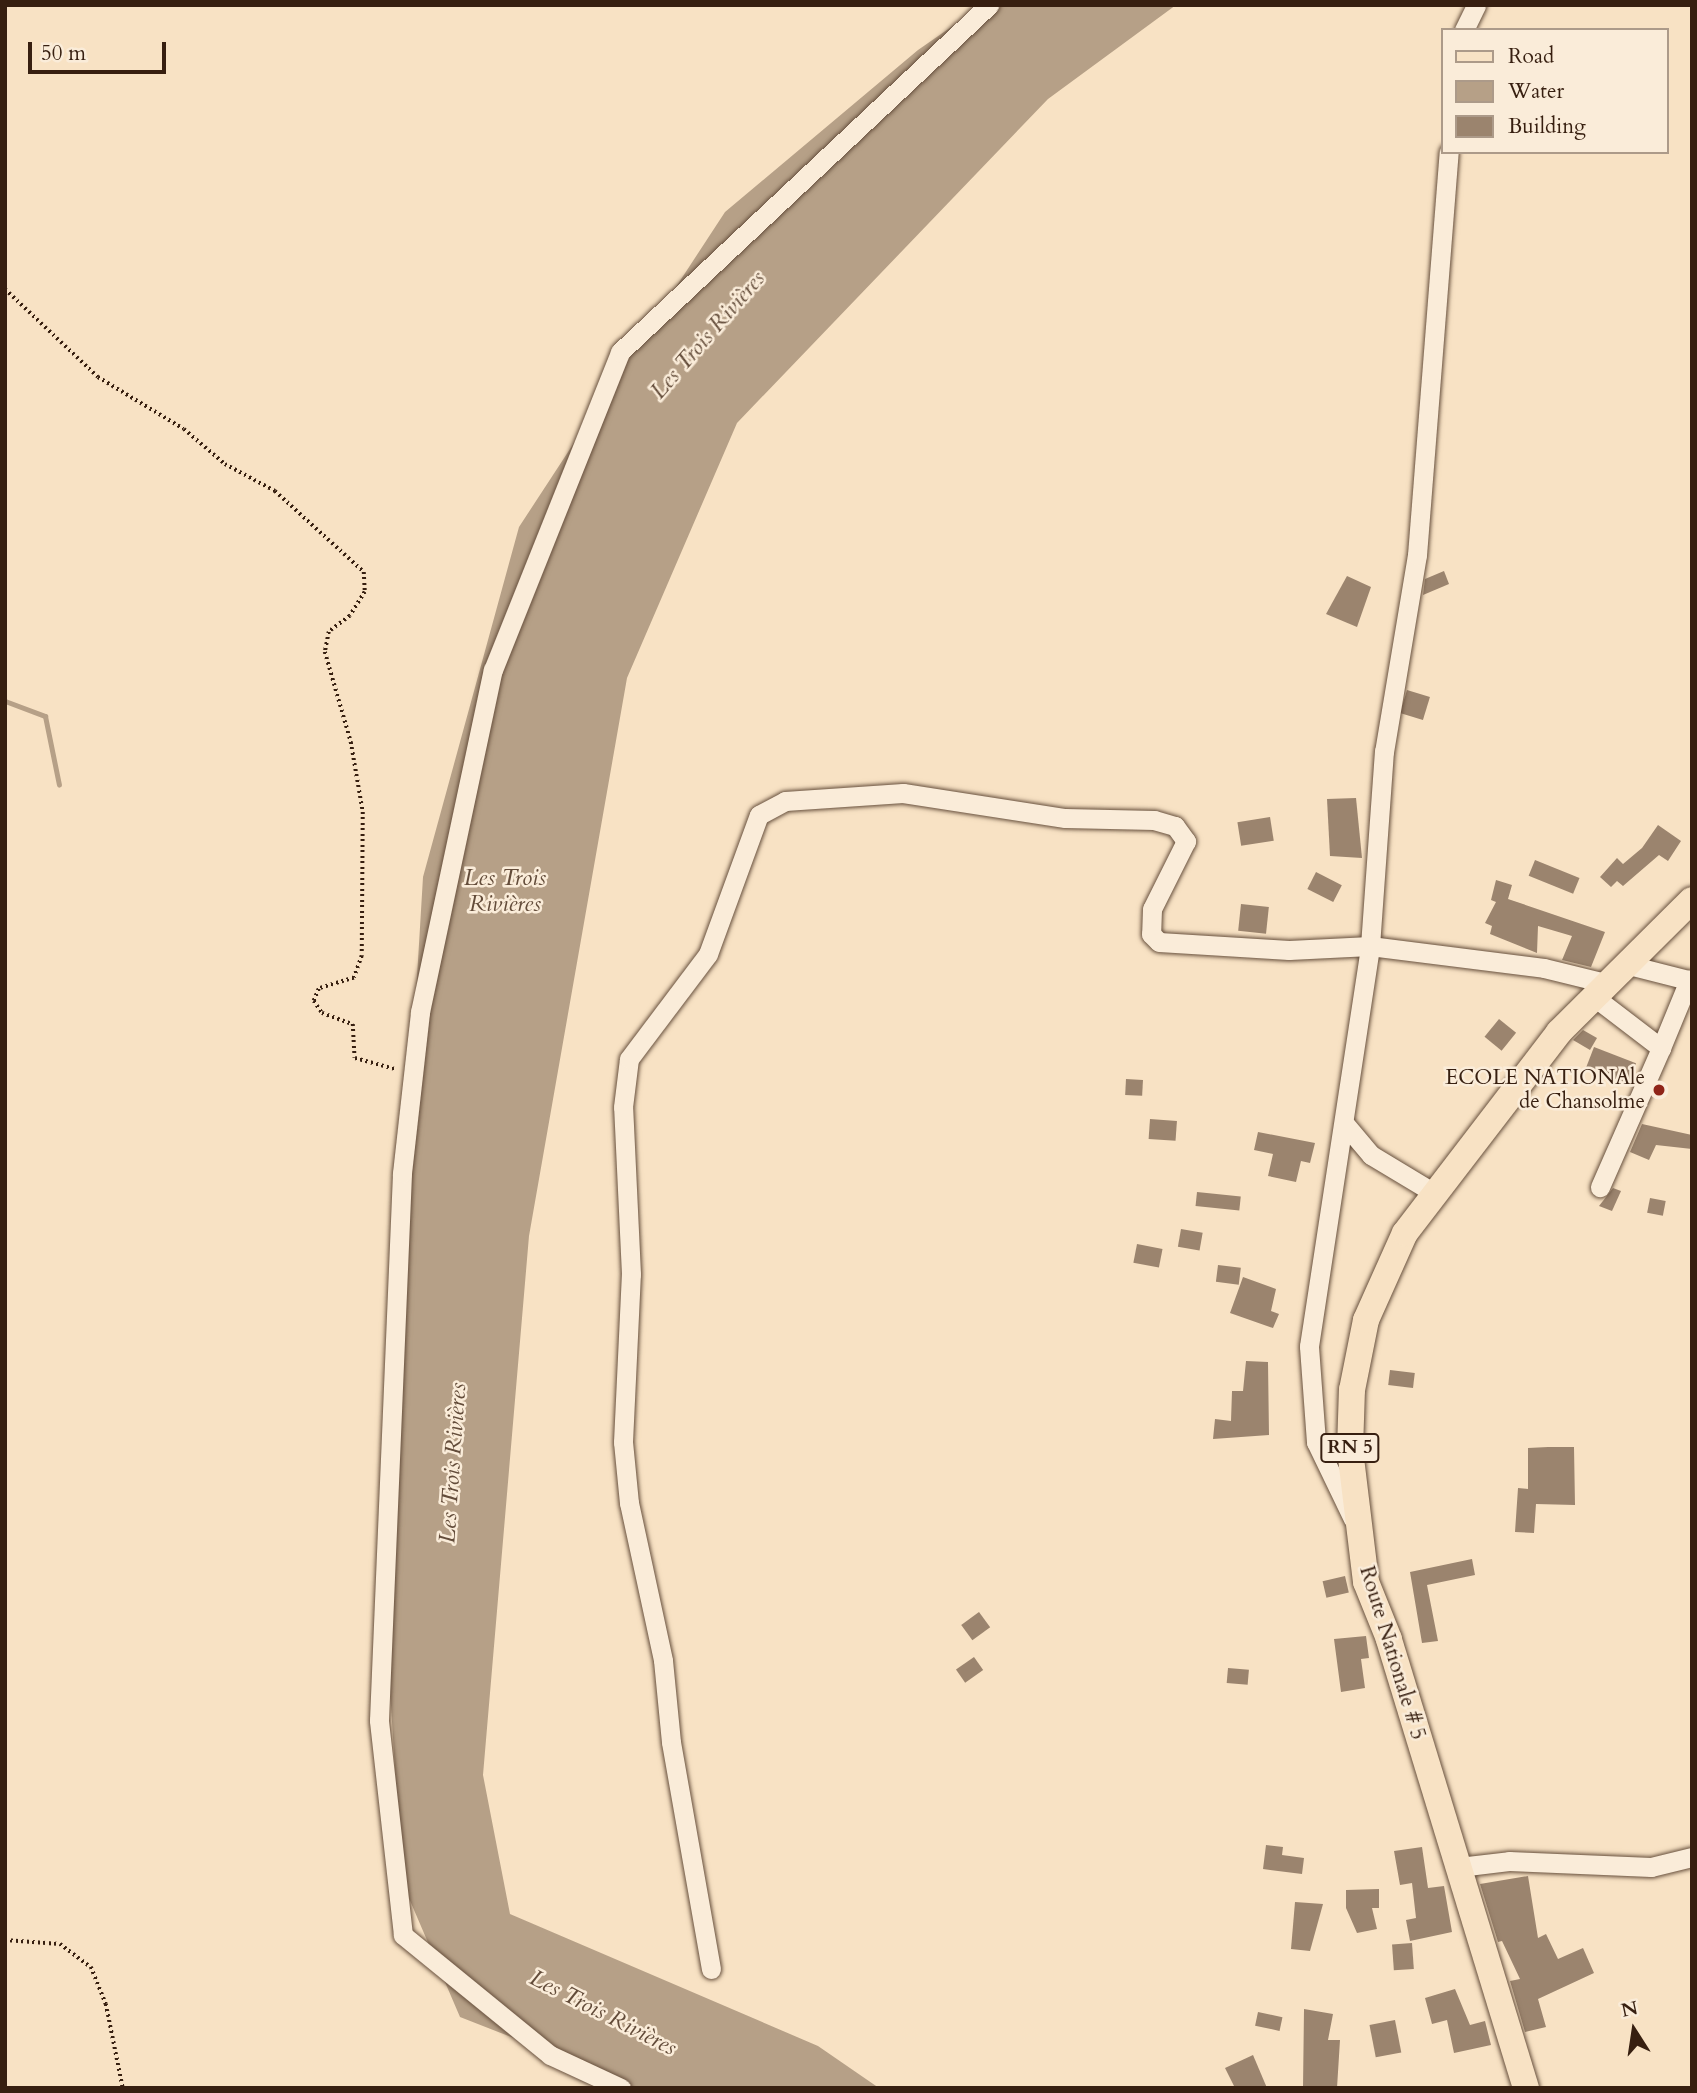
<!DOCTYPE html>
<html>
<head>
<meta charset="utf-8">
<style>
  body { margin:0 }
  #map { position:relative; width:1697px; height:2093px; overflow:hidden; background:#f8e2c4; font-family:Cardo,serif }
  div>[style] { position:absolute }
  .water>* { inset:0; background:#b6a087 }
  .stream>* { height:5px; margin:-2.5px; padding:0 2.5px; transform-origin:2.5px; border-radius:2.5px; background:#b6a087 }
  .building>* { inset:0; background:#9b846e; transform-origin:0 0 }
  .path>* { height:3.5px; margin-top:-1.75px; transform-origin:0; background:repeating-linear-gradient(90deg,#371f10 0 2px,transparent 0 5.5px) }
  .roads { filter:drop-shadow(0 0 2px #67503d) drop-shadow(0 0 2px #67503d) }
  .minor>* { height:19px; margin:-9.5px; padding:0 9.5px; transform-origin:9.5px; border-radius:9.5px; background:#faecd9 }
  .major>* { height:26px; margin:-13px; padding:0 13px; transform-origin:13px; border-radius:13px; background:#f8e2c4 }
  .dots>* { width:19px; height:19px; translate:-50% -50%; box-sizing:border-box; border:4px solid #faecd9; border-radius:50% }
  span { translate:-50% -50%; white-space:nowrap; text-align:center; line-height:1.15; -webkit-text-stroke:5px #faecd9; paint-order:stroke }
  .shield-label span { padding:2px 5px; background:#faecd9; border:2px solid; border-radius:5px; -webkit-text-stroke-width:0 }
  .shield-label { font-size:19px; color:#371f10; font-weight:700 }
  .poi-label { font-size:21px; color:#371f10 }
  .right { translate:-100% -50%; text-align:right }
  .street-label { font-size:21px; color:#371f10 }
  .water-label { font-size:23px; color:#634c3a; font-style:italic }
  .frame { position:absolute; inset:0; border:7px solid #371f10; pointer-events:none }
  .legend { position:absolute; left:1441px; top:28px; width:228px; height:126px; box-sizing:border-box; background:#faecd9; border:2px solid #ac9a89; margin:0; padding:9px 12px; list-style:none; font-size:21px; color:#371f10 }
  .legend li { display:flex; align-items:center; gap:14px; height:35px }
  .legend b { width:35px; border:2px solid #ac9a89 }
  .north { position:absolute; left:1599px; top:1995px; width:70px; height:70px; -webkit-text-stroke:5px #faecd9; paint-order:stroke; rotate:348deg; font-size:19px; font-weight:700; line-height:28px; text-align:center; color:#371f10 }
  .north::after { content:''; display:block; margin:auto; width:24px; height:32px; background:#371f10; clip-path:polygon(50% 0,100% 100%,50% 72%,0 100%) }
  .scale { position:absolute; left:28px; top:42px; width:138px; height:32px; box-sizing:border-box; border:4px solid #371f10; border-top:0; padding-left:9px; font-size:21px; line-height:24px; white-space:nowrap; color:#371f10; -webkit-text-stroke:5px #faecd9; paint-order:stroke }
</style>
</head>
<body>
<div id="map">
  <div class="water">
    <div style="clip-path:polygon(983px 5px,1176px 5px,1048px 99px,737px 423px,627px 678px,529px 1236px,483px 1775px,510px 1914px,818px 2046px,879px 2088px,625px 2088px,608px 2075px,460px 2017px,402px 1882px,382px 1561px,423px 877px,519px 527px,725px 212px,918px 50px)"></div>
  </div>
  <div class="stream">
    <div style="left:5px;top:701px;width:43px;rotate:20.6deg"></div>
    <div style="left:45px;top:716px;width:70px;rotate:78.5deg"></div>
  </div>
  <div class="building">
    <div style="clip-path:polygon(1444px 571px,1449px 584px,1423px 595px,1425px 579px)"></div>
    <div style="clip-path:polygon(1347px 576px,1371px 587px,1357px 627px,1326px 614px)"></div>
    <div style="left:1407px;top:690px;width:24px;height:24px;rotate:17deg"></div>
    <div style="clip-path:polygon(1356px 798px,1362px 858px,1330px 856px,1327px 799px)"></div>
    <div style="left:1270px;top:817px;width:24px;height:33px;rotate:81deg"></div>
    <div style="clip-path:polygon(1658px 825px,1681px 841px,1668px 861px,1659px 855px,1623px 886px,1617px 881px,1611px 887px,1600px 877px,1617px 858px,1623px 864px,1642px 848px)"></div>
    <div style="left:1535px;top:860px;width:48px;height:17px;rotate:22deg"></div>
    <div style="left:1316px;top:872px;width:29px;height:19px;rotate:27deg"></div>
    <div style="clip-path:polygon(1496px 880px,1512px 885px,1508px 899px,1605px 932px,1591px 967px,1562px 960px,1572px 936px,1538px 926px,1537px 953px,1490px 934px,1492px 926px,1485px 923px,1496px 902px,1491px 900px)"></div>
    <div style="left:1241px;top:904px;width:28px;height:27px;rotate:6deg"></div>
    <div style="left:1499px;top:1019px;width:22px;height:23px;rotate:39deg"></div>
    <div style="clip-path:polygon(1583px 1030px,1597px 1038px,1590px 1050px,1573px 1040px)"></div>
    <div style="left:1594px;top:1047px;width:45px;height:22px;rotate:21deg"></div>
    <div style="left:1126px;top:1079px;width:17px;height:16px;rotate:3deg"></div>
    <div style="left:1150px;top:1119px;width:27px;height:20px;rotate:4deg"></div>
    <div style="clip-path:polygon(1642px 1124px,1692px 1135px,1692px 1149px,1656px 1145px,1649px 1160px,1630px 1152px)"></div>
    <div style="clip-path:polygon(1258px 1132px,1315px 1143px,1310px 1163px,1301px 1161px,1296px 1182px,1268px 1176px,1273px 1154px,1254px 1150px)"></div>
    <div style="clip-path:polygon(1613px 1188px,1621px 1191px,1612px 1211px,1599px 1206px)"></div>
    <div style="left:1197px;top:1192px;width:44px;height:14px;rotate:6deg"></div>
    <div style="left:1650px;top:1198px;width:16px;height:15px;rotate:11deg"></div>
    <div style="left:1181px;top:1229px;width:22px;height:18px;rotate:10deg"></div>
    <div style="left:1137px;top:1244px;width:26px;height:19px;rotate:11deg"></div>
    <div style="left:1218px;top:1265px;width:23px;height:17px;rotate:7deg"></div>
    <div style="clip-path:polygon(1243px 1277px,1276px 1289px,1271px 1311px,1279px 1314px,1273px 1328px,1230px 1313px)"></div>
    <div style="clip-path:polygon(1246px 1361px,1268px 1362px,1269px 1435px,1213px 1439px,1215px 1419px,1231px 1421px,1232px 1391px,1243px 1391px)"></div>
    <div style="left:1390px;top:1370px;width:25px;height:15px;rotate:7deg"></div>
    <div style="clip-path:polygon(1548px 1447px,1574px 1447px,1575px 1505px,1536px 1504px,1534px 1533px,1515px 1532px,1518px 1488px,1528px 1489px,1528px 1448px)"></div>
    <div style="clip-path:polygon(1472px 1559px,1475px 1575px,1427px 1585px,1438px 1641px,1422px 1643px,1410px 1572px)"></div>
    <div style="left:1345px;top:1576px;width:17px;height:23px;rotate:77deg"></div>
    <div style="left:979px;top:1612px;width:19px;height:22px;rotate:54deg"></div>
    <div style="clip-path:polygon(1366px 1636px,1369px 1658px,1361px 1659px,1365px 1688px,1341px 1692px,1334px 1639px)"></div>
    <div style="left:974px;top:1657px;width:16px;height:22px;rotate:55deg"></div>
    <div style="left:1228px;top:1668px;width:21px;height:15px;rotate:5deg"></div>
    <div style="clip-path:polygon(1266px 1845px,1283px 1847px,1282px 1855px,1304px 1858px,1302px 1874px,1263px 1869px)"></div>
    <div style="clip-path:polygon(1422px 1847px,1428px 1888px,1444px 1886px,1452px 1932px,1410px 1941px,1406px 1920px,1416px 1918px,1412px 1883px,1400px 1885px,1394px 1851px)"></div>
    <div style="clip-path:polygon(1528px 1876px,1538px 1938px,1546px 1934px,1558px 1959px,1583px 1948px,1594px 1973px,1538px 1999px,1546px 2027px,1525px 2032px,1510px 1981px,1520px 1979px,1502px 1941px,1498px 1942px,1480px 1884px)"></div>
    <div style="clip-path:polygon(1379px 1889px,1379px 1908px,1372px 1908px,1377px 1929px,1357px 1933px,1346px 1908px,1346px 1890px)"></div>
    <div style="clip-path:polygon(1295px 1902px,1323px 1904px,1310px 1951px,1291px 1949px)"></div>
    <div style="left:1412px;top:1943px;width:26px;height:20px;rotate:86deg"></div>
    <div style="clip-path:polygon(1455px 1989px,1470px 2025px,1485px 2021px,1491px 2045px,1454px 2053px,1447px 2020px,1432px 2024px,1425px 1998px)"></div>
    <div style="clip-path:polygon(1304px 2009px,1333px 2014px,1328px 2040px,1340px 2040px,1337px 2088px,1303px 2088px)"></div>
    <div style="left:1258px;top:2012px;width:25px;height:14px;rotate:12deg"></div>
    <div style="left:1395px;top:2020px;width:33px;height:26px;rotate:79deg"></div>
    <div style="clip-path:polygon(1253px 2055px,1267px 2088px,1235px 2088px,1225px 2068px)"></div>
  </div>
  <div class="path">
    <div style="left:5px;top:289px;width:128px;rotate:43.4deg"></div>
    <div style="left:98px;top:377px;width:100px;rotate:31.2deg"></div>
    <div style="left:184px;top:429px;width:54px;rotate:40.5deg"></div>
    <div style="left:225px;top:464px;width:57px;rotate:28.4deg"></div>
    <div style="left:275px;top:491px;width:120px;rotate:42.3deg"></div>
    <div style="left:364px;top:572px;width:20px;rotate:87deg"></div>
    <div style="left:365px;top:592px;width:28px;rotate:122deg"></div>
    <div style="left:350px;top:616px;width:26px;rotate:143deg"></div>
    <div style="left:329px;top:632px;width:20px;rotate:101deg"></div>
    <div style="left:325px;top:652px;width:94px;rotate:73.9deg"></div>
    <div style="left:351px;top:742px;width:71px;rotate:80.3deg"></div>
    <div style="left:363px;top:812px;width:144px;rotate:90.4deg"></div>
    <div style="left:362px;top:956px;width:23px;rotate:110deg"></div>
    <div style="left:354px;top:978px;width:37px;rotate:163deg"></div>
    <div style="left:319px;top:989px;width:13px;rotate:113deg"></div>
    <div style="left:314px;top:1001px;width:14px;rotate:56deg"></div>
    <div style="left:322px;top:1013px;width:33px;rotate:20deg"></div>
    <div style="left:353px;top:1024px;width:34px;rotate:87deg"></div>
    <div style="left:355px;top:1058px;width:41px;rotate:15.4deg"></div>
    <div style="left:5px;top:1940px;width:55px;rotate:4.2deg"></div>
    <div style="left:60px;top:1944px;width:39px;rotate:37deg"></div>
    <div style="left:91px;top:1967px;width:40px;rotate:68deg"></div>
    <div style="left:106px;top:2004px;width:86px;rotate:78.6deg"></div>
  </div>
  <div class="roads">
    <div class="minor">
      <div style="left:1464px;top:30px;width:28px;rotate:-64deg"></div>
      <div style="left:1625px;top:964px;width:69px;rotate:14.2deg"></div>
      <div style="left:1593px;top:996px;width:86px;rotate:37.4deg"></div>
      <div style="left:1661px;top:1048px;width:152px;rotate:113.7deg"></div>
      <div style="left:1661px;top:1048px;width:74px;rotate:-67.6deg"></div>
      <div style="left:1344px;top:1123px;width:42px;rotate:49.8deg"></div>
      <div style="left:1371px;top:1155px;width:74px;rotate:31.1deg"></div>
      <div style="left:1353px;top:1519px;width:85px;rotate:-115.7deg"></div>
      <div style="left:1316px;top:1442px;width:96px;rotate:-94.2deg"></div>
      <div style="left:1309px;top:1346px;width:405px;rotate:-81.3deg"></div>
      <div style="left:1370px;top:946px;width:195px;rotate:-85.9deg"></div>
      <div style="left:1384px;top:752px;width:200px;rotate:-80.5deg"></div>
      <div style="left:1417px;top:555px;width:404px;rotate:-85.5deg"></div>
      <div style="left:1459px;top:1867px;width:50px;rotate:-6.8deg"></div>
      <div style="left:1509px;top:1861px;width:142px;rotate:2.4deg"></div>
      <div style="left:1651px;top:1867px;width:42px;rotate:-13.7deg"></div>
      <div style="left:711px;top:1969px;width:230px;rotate:-100deg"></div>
      <div style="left:671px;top:1742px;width:82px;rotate:-95.6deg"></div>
      <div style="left:663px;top:1660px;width:161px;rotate:-102.2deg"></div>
      <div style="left:629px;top:1503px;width:61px;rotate:-95.6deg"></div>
      <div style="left:623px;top:1442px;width:168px;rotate:-87.3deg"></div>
      <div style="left:631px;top:1274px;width:167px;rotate:-92.7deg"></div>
      <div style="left:623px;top:1107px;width:48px;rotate:-82.9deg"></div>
      <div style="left:629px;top:1059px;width:131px;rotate:-53deg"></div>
      <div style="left:708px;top:954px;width:148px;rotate:-69.9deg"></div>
      <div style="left:759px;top:815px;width:30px;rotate:-28deg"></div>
      <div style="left:785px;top:801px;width:118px;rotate:-3.9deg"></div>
      <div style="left:903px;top:793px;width:164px;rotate:8.8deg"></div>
      <div style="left:1065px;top:818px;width:89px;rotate:1.3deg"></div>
      <div style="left:1154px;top:820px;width:22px;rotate:16deg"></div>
      <div style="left:1175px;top:826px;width:19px;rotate:54deg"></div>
      <div style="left:1186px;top:841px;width:76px;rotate:116.6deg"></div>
      <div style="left:1152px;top:909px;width:25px;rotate:92deg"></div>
      <div style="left:1151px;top:934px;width:11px;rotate:45deg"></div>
      <div style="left:1159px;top:942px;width:130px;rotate:3.5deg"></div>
      <div style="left:1289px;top:950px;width:81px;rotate:-2.8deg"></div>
      <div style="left:1370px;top:946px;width:175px;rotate:7.2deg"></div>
      <div style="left:1544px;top:968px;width:63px;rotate:13.8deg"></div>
      <div style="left:621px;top:2088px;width:78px;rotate:-155.1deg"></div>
      <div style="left:550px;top:2055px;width:190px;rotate:-140.8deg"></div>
      <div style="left:403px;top:1935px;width:216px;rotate:-96.4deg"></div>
      <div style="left:379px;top:1720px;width:547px;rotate:-87.59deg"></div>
      <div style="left:402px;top:1173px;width:162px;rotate:-83.6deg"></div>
      <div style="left:420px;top:1012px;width:350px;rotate:-78deg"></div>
      <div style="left:493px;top:670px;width:342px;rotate:-68.2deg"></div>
      <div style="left:620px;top:352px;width:507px;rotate:-43.24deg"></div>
    </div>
    <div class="major">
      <div style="left:1526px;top:2088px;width:469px;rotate:-107deg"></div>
      <div style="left:1389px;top:1639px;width:61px;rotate:-112deg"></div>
      <div style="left:1366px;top:1582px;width:134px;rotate:-96.9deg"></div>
      <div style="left:1350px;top:1449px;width:59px;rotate:-88.1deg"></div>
      <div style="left:1352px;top:1390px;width:71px;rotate:-78.7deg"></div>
      <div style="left:1366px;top:1320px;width:95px;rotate:-65.9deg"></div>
      <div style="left:1405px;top:1233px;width:253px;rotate:-52.5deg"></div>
      <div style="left:1559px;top:1032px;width:187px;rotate:-44.8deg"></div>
    </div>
  </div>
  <div class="dots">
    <div style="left:1659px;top:1090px;background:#8f2418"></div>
  </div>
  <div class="shield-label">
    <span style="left:1350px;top:1448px">RN 5</span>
  </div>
  <div class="poi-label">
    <span class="right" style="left:1645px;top:1090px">ECOLE NATIONAle<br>de Chansolme</span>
  </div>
  <div class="street-label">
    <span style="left:1392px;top:1653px;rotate:73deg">Route Nationale # 5</span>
  </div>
  <div class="water-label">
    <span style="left:708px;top:335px;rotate:-49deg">Les Trois Rivières</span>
    <span style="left:505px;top:891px">Les Trois<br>Rivières</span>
    <span style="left:453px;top:1463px;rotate:-86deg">Les Trois Rivières</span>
    <span style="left:603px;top:2013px;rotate:27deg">Les Trois Rivières</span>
  </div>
  <div class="frame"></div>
  <ul class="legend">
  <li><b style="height:9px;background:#f8e2c4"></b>Road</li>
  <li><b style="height:19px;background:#b6a087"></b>Water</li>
  <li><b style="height:19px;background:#9b846e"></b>Building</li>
  </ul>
  <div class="north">N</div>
  <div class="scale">50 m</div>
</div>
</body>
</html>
